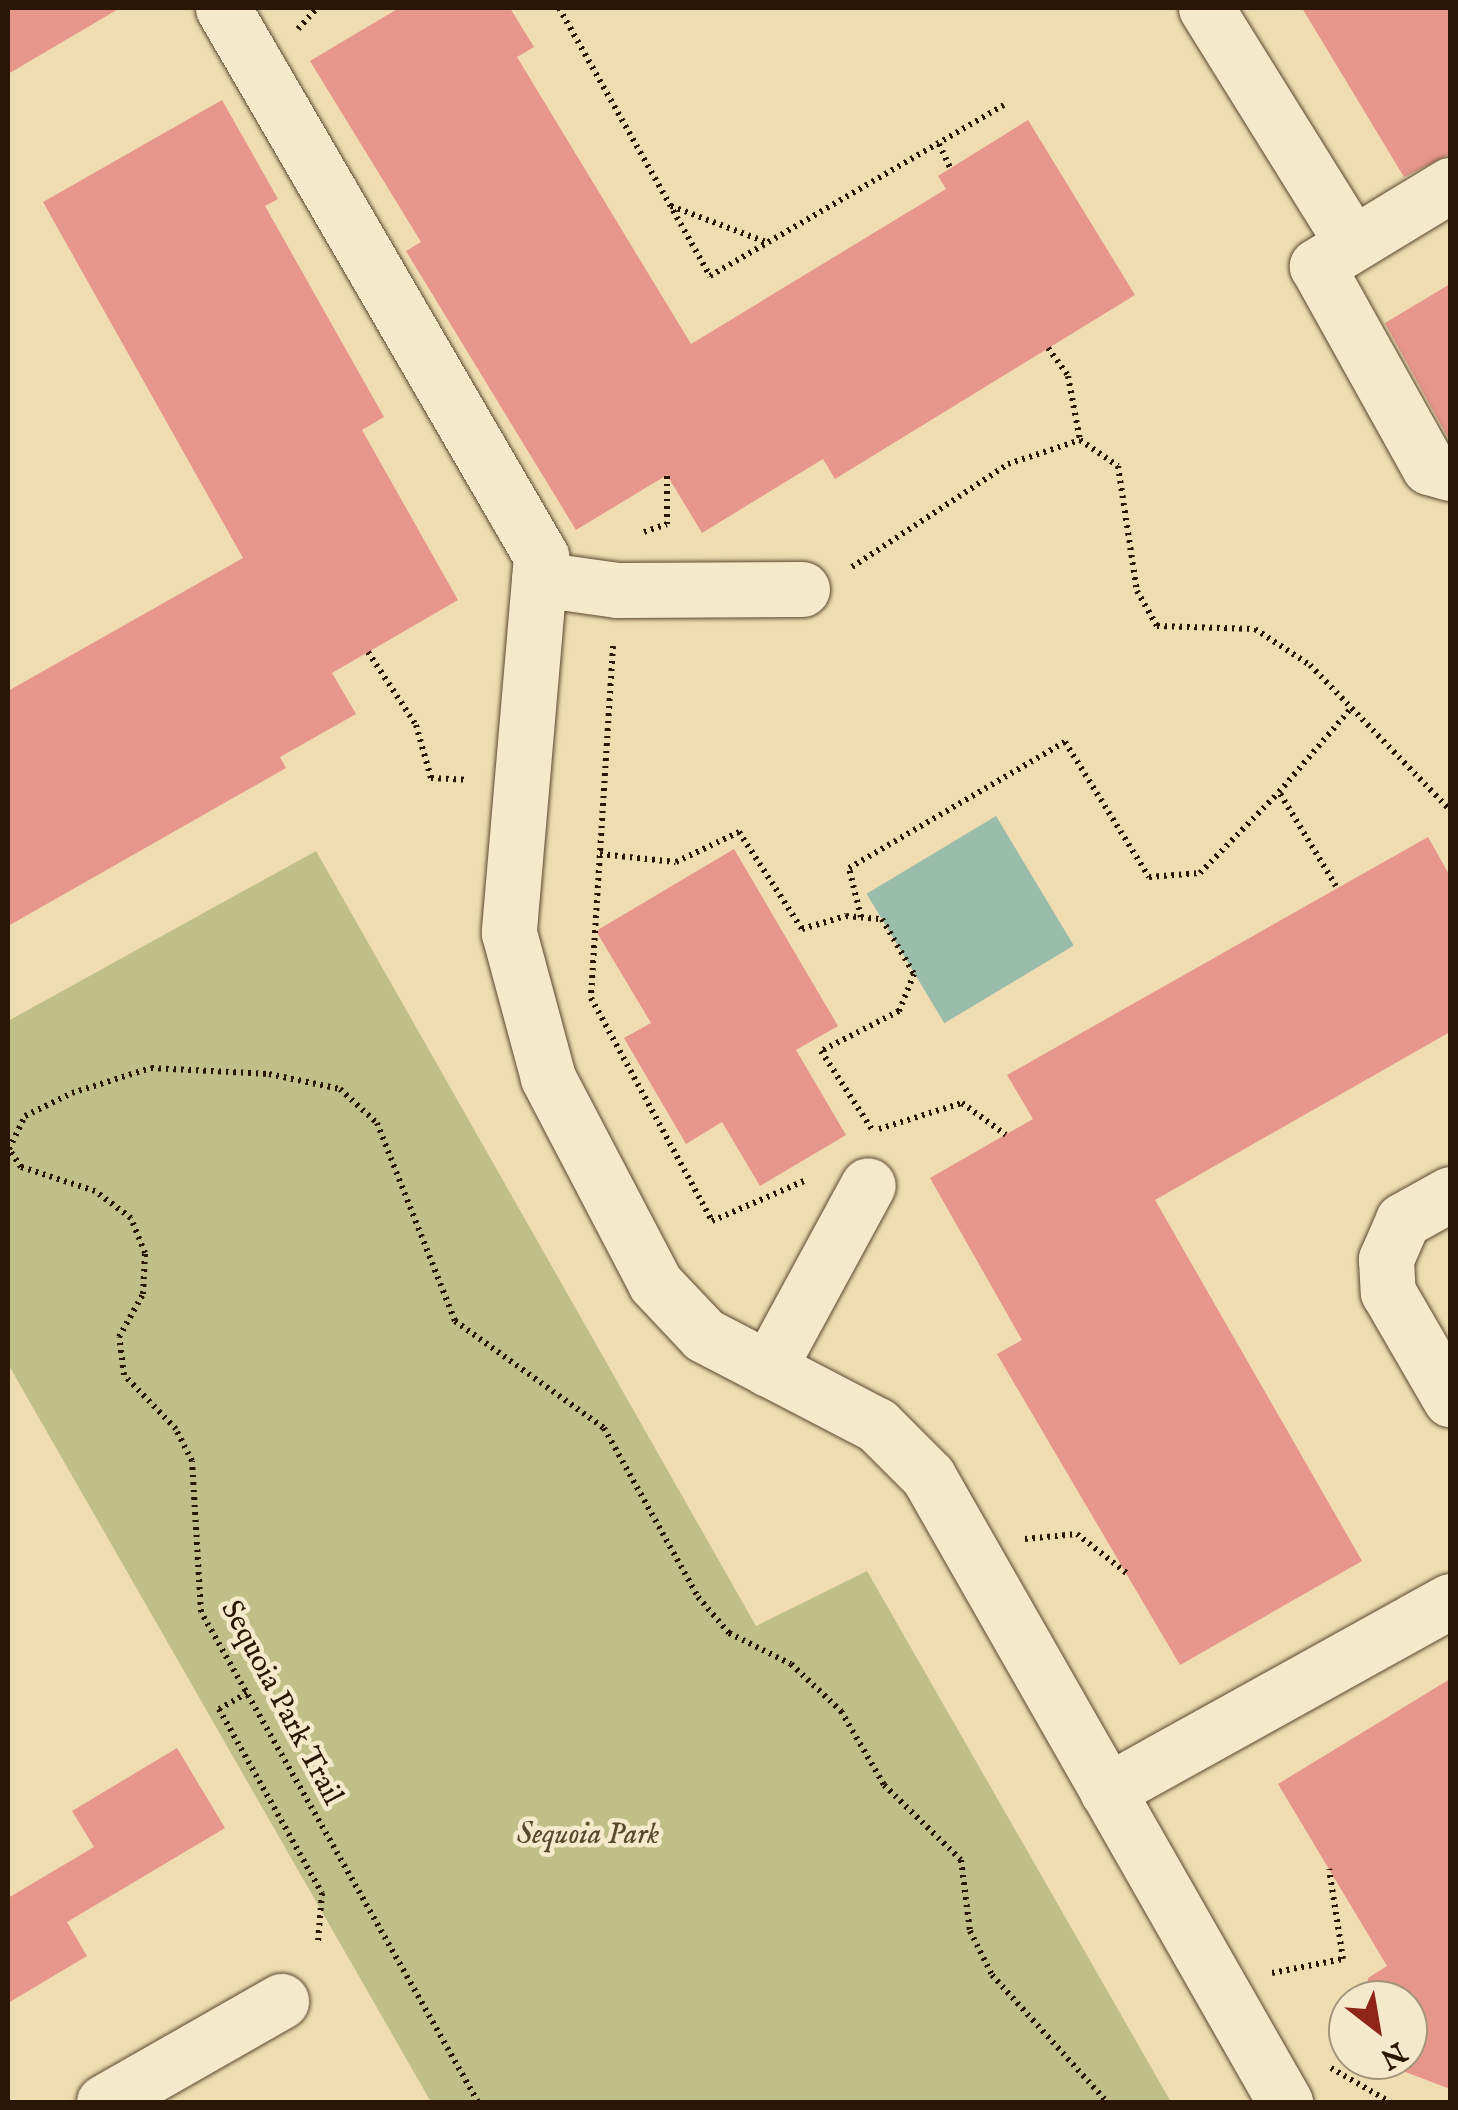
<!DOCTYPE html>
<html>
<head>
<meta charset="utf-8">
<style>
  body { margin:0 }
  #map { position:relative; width:1458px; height:2110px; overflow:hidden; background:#efddb1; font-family:"IM FELL English",serif }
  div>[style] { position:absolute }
  .green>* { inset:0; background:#bfbf87 }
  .water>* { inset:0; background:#9abcaa; transform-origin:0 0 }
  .building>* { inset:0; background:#e7968c }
  .path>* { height:6px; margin-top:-3px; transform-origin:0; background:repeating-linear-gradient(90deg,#291605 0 2.5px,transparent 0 7.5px) }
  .roads { filter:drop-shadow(0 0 2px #5a4830) drop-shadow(0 0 2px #5a4830) }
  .minor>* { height:55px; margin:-27.5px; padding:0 27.5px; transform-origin:27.5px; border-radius:27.5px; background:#f5e9cc }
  span { translate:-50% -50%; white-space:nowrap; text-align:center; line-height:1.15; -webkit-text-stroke:9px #f5e9cc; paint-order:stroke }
  .street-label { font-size:30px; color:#291605 }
  .park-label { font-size:30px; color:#56492c; font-style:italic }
  .frame { position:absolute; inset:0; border:10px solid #291605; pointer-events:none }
  .north { position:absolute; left:1328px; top:1980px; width:100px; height:100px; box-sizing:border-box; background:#f5e9cc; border:2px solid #a3957c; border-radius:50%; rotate:149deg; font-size:28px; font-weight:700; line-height:40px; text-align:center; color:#291605 }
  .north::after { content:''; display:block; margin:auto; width:35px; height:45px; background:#8f2418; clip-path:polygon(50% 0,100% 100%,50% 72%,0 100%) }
</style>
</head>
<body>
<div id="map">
  <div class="green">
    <div style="clip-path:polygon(316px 851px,756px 1626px,867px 1571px,1171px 2102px,431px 2102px,8px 1364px,8px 1021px)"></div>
  </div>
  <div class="water">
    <div style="left:996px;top:816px;width:151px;height:151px;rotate:59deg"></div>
  </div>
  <div class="building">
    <div style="clip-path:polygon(8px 8px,120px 8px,8px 74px)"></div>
    <div style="clip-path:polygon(399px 8px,510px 8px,534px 47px,517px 57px,691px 344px,946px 189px,938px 176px,1028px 120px,1135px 295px,835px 479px,823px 459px,702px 533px,667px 475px,576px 530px,406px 251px,421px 242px,310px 61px)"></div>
    <div style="clip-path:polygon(1302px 8px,1450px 8px,1450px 154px,1404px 177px)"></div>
    <div style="clip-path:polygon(222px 100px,278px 199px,265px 206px,384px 417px,362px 430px,458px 600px,332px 673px,356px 714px,280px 757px,286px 768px,8px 926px,8px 691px,243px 558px,43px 202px)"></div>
    <div style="clip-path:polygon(1450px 284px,1450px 441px,1385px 323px)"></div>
    <div style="clip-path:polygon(1428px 837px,1450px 876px,1450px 1032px,1155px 1200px,1362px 1561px,1180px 1665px,997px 1354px,1022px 1340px,930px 1178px,1033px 1119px,1007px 1075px)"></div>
    <div style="clip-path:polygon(734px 849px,838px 1026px,796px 1050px,846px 1135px,760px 1186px,722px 1122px,686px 1144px,624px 1038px,651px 1023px,596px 931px)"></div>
    <div style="clip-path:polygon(1450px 1679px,1450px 2089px,1374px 2060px,1408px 2060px,1408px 2000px,1365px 2000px,1368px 1978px,1387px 1966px,1278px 1784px)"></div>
    <div style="clip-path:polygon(177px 1748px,225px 1828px,67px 1922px,87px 1956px,8px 2003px,8px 1898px,94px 1847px,72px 1811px)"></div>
  </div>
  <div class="path">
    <div style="left:559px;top:8px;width:308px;rotate:60.6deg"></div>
    <div style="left:710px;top:276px;width:340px;rotate:-30.2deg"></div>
    <div style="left:298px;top:29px;width:28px;rotate:-48deg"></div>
    <div style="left:939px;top:144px;width:26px;rotate:65deg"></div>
    <div style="left:671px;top:206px;width:102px;rotate:20.8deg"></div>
    <div style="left:1048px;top:348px;width:34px;rotate:54deg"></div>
    <div style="left:1068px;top:376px;width:65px;rotate:79.4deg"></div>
    <div style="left:644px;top:532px;width:24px;rotate:-19deg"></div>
    <div style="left:667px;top:524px;width:49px;rotate:-90deg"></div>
    <div style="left:852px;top:567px;width:187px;rotate:-33.4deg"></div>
    <div style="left:1008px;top:464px;width:76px;rotate:-18.4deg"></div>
    <div style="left:1080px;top:440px;width:46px;rotate:34.4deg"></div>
    <div style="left:1118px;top:466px;width:126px;rotate:81.4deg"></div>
    <div style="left:1137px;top:591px;width:40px;rotate:60.3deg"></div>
    <div style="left:1157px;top:626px;width:98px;rotate:1.8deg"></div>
    <div style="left:1255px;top:629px;width:66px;rotate:33.2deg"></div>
    <div style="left:1310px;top:665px;width:202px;rotate:46deg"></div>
    <div style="left:613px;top:646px;width:353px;rotate:93.6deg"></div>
    <div style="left:591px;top:998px;width:254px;rotate:61.5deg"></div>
    <div style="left:712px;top:1221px;width:100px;rotate:-23.5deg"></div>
    <div style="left:368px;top:652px;width:87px;rotate:56.7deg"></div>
    <div style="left:416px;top:725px;width:55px;rotate:74.2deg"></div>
    <div style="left:431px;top:778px;width:35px;rotate:3deg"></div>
    <div style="left:600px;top:854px;width:76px;rotate:6deg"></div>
    <div style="left:676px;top:862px;width:70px;rotate:-25.5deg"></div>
    <div style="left:739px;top:832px;width:116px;rotate:57deg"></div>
    <div style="left:802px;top:929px;width:46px;rotate:-16.5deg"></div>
    <div style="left:846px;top:916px;width:36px;rotate:5deg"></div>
    <div style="left:882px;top:919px;width:64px;rotate:59.8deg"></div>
    <div style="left:914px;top:974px;width:40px;rotate:112deg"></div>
    <div style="left:899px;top:1011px;width:88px;rotate:152.9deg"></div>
    <div style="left:821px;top:1051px;width:95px;rotate:57deg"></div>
    <div style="left:1336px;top:886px;width:110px;rotate:-121.2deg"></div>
    <div style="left:1279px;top:792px;width:112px;rotate:-49.3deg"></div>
    <div style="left:861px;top:917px;width:50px;rotate:-103.8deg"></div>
    <div style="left:849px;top:868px;width:250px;rotate:-30.3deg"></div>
    <div style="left:1065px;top:742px;width:159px;rotate:58.1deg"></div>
    <div style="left:1149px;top:877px;width:51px;rotate:-4.5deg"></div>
    <div style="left:1200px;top:873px;width:113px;rotate:-45.7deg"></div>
    <div style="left:879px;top:1129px;width:87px;rotate:-17.4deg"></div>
    <div style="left:962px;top:1103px;width:54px;rotate:36deg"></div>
    <div style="left:1025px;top:1539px;width:52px;rotate:-5.5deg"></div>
    <div style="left:1077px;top:1534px;width:66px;rotate:38.3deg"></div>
    <div style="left:247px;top:1693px;width:32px;rotate:150deg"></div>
    <div style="left:219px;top:1709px;width:211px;rotate:60.8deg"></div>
    <div style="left:322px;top:1893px;width:49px;rotate:94.7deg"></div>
    <div style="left:1272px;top:1973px;width:72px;rotate:-11.2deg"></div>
    <div style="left:1343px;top:1959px;width:91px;rotate:-98.8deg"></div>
    <div style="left:1331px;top:2068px;width:68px;rotate:30deg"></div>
    <div style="left:478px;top:2102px;width:563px;rotate:-119.48deg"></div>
    <div style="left:201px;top:1612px;width:151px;rotate:-93.4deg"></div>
    <div style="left:192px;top:1461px;width:36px;rotate:-117deg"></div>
    <div style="left:176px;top:1429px;width:75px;rotate:-133.9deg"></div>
    <div style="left:124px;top:1375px;width:38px;rotate:-97deg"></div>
    <div style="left:119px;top:1337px;width:49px;rotate:-60.8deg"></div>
    <div style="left:143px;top:1294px;width:41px;rotate:-87.2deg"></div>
    <div style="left:145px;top:1253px;width:38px;rotate:-112deg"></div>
    <div style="left:131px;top:1218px;width:45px;rotate:-143.1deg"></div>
    <div style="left:95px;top:1191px;width:78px;rotate:-162deg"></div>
    <div style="left:21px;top:1167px;width:22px;rotate:-124deg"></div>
    <div style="left:9px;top:1149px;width:37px;rotate:-64deg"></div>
    <div style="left:25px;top:1116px;width:52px;rotate:-26.1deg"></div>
    <div style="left:72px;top:1093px;width:83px;rotate:-17.6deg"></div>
    <div style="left:151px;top:1068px;width:118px;rotate:2.9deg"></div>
    <div style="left:269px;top:1074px;width:73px;rotate:11.9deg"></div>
    <div style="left:340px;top:1089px;width:50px;rotate:42.6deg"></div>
    <div style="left:377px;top:1123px;width:213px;rotate:68.5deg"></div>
    <div style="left:455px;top:1321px;width:183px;rotate:35.7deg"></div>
    <div style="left:604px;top:1428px;width:193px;rotate:60.9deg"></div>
    <div style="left:698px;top:1597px;width:48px;rotate:49.3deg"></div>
    <div style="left:729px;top:1633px;width:69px;rotate:26.6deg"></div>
    <div style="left:791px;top:1664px;width:69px;rotate:43.2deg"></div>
    <div style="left:841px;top:1711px;width:86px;rotate:59.8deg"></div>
    <div style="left:884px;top:1785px;width:107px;rotate:44.2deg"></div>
    <div style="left:961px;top:1860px;width:72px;rotate:82.8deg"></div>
    <div style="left:970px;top:1931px;width:49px;rotate:63.4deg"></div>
    <div style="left:992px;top:1975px;width:171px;rotate:47.8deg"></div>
  </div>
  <div class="roads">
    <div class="minor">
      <div style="left:223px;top:8px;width:634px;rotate:59.87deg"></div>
      <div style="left:541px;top:556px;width:378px;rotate:94.9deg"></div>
      <div style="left:509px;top:933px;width:150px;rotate:74.9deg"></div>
      <div style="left:548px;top:1078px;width:231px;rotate:62.4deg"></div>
      <div style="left:655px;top:1283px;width:71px;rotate:46.7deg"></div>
      <div style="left:704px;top:1335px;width:195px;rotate:27.5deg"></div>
      <div style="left:877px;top:1425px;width:72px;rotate:45deg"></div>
      <div style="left:928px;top:1476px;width:721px;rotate:60.3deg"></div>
      <div style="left:1206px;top:8px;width:277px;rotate:58.1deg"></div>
      <div style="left:1450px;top:185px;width:156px;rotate:148.7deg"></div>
      <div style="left:1317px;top:266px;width:230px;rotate:60.9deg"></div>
      <div style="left:1429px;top:467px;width:22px;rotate:16deg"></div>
      <div style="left:539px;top:579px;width:79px;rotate:8deg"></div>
      <div style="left:617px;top:590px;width:185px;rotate:-0.3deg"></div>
      <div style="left:1450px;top:1194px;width:54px;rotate:151deg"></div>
      <div style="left:1403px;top:1220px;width:43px;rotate:113.6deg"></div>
      <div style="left:1386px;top:1259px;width:33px;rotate:87deg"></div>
      <div style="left:1388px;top:1292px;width:124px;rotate:59.9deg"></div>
      <div style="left:768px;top:1369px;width:209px;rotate:-61.5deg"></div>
      <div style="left:1107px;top:1791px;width:392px;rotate:-29deg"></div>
      <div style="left:104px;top:2102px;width:204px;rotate:-29.7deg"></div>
    </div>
  </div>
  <div class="street-label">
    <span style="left:281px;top:1703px;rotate:62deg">Sequoia Park Trail</span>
  </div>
  <div class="park-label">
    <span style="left:588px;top:1835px">Sequoia Park</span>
  </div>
  <div class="frame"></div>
  <div class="north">N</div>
</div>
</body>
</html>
